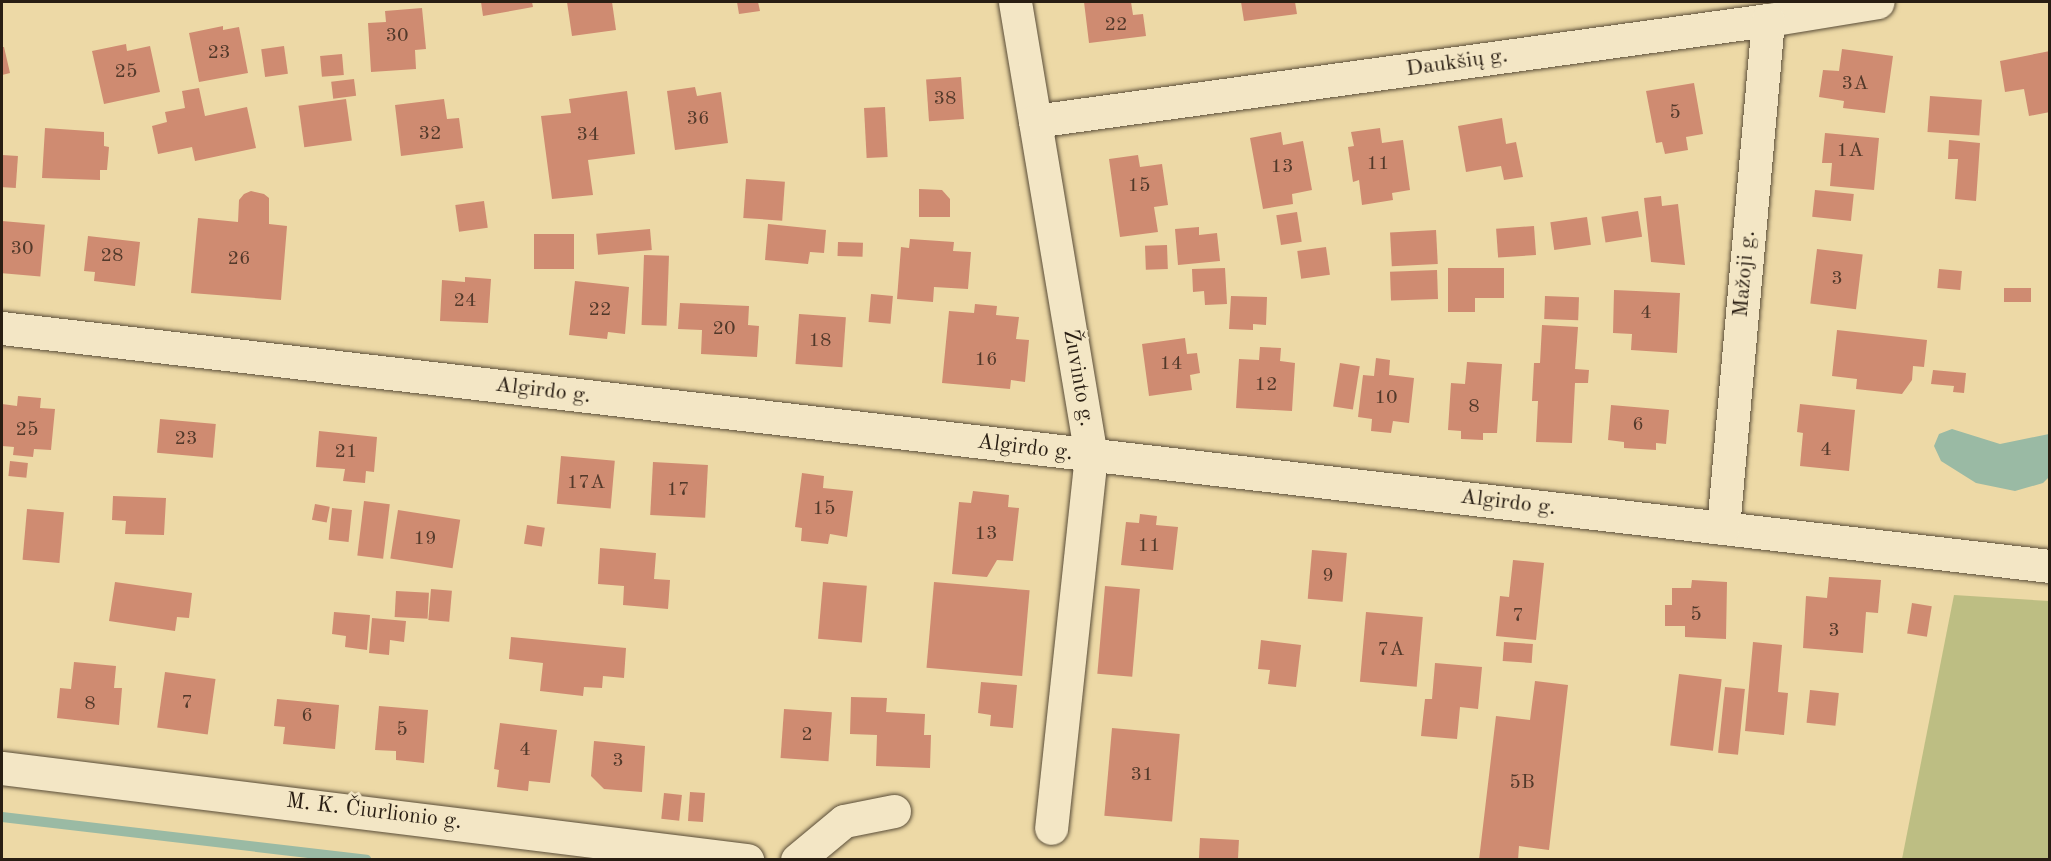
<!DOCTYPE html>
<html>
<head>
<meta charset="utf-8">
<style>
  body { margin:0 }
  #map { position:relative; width:2051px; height:861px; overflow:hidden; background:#edd9a6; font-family:"Old Standard TT",serif }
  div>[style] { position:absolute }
  .green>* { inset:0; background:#bdbe83 }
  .water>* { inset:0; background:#9abaa4 }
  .stream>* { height:10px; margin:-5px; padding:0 5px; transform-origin:5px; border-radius:5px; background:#9abaa4 }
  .building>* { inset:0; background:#cf8b71; transform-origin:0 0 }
  .roads { filter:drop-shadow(0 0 2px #5a4d38) drop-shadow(0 0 2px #5a4d38) }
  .minor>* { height:33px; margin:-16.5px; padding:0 16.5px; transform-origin:16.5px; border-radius:16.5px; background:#f3e6c5 }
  span { translate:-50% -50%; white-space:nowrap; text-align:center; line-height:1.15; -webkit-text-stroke:5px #f3e6c5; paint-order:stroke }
  .number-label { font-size:20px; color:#52392a }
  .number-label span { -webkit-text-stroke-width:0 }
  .street-label { font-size:22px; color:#291e13 }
  .frame { position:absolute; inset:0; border:3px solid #291e13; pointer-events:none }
</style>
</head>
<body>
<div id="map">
  <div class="green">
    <div style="clip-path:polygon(1954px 595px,2049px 601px,2049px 859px,1902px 859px)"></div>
  </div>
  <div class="water">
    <div style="clip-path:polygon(1952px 429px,2000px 444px,2049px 434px,2049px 477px,2043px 483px,2015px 491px,1976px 483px,1941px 461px,1934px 446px,1939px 434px)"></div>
  </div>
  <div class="stream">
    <div style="left:2px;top:817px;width:367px;rotate:6.7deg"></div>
  </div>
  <div class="building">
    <div style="clip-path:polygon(481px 2px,532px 2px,533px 7px,483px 16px)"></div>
    <div style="clip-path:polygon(567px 2px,612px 2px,616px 30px,572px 36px)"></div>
    <div style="clip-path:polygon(737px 2px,758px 2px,760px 11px,739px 14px)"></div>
    <div style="clip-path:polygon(1084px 2px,1131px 2px,1133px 15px,1143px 14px,1146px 36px,1089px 43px)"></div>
    <div style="clip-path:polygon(1241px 2px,1295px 2px,1297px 14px,1244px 21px)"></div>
    <div style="clip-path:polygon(422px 8px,426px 49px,415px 50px,416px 69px,371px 72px,368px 23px,386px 22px,385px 11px)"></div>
    <div style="clip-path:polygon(223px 26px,223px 30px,239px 27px,248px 73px,199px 82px,189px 33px)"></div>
    <div style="clip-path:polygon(126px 44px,127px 51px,150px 46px,160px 92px,104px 104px,92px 51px)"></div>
    <div style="left:284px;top:46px;width:28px;height:23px;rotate:82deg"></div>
    <div style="clip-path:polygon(2px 47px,4px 47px,10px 73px,2px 75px)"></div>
    <div style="clip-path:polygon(1842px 49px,1893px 56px,1885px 113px,1843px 108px,1844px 101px,1819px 97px,1823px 70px,1839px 71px)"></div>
    <div style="clip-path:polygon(2050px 51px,2050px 112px,2029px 116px,2024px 89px,2005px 92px,2000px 61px)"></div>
    <div style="left:342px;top:54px;width:21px;height:22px;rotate:85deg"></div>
    <div style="left:961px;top:77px;width:42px;height:35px;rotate:86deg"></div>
    <div style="left:354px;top:79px;width:17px;height:23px;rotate:83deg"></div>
    <div style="clip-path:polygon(1694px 83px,1703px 134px,1686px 137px,1688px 150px,1665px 154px,1662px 142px,1656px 143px,1646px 91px)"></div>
    <div style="clip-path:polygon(695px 87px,697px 96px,721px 92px,728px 143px,675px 150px,667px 91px)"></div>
    <div style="clip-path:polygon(199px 88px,205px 116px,247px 107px,256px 148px,195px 161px,192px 147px,158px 154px,152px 126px,167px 122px,165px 112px,185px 108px,182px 91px)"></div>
    <div style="clip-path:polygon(627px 91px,635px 154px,588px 160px,593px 195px,552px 199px,541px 116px,571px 113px,569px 99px)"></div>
    <div style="left:1930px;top:96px;width:52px;height:36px;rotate:4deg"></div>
    <div style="left:346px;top:99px;width:42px;height:48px;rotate:82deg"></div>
    <div style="clip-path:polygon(444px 99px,447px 119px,459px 118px,463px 148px,401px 156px,395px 105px)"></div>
    <div style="left:885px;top:107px;width:50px;height:21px;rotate:87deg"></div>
    <div style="clip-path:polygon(1502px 118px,1506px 144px,1516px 142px,1523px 177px,1504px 180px,1501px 166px,1466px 172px,1458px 126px)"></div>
    <div style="clip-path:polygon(45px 128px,104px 132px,104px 146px,109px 147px,107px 170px,100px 170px,100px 180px,42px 178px)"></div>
    <div style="clip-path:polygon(1380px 128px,1382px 143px,1403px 140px,1410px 190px,1392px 193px,1393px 200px,1362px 205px,1359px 180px,1353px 182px,1348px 147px,1354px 146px,1351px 132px)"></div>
    <div style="clip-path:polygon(1281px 132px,1283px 145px,1303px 141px,1312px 190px,1292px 194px,1293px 204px,1263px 209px,1250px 138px)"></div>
    <div style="clip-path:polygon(1825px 133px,1879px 138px,1874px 190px,1830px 186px,1832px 163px,1822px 163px)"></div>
    <div style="clip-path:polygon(1949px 140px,1980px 143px,1976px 201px,1955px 199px,1958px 159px,1948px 159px)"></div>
    <div style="left:2px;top:155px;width:16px;height:32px;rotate:4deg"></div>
    <div style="clip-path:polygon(1138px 155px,1140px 167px,1162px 164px,1168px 205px,1154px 207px,1158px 232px,1120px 237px,1109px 159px)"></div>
    <div style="left:746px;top:179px;width:39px;height:39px;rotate:4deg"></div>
    <div style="clip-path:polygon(919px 189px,942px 190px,950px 199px,950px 217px,919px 217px)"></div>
    <div style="left:1815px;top:190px;width:39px;height:27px;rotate:6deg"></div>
    <div style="clip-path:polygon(251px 191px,264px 194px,269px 198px,269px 224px,287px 226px,281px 300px,191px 293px,198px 218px,238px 222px,239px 200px,244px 194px)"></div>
    <div style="clip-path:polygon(1661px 196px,1662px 206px,1678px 204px,1685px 265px,1651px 262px,1644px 198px)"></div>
    <div style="left:484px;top:201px;width:27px;height:29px;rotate:82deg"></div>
    <div style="left:1638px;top:211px;width:26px;height:37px;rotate:81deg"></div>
    <div style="left:1297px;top:212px;width:30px;height:21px;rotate:81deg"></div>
    <div style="left:1587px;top:217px;width:28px;height:37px;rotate:82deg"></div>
    <div style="left:2px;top:221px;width:43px;height:52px;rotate:5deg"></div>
    <div style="clip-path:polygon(768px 224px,826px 230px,824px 253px,810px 252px,808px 264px,765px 260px)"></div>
    <div style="left:1534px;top:226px;width:29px;height:38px;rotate:86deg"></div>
    <div style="clip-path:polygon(1199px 227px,1199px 235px,1217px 233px,1220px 261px,1178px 265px,1175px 229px)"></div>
    <div style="left:650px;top:229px;width:21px;height:54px;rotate:85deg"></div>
    <div style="left:1436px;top:230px;width:34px;height:46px;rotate:87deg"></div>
    <div style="left:534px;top:234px;width:40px;height:35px"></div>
    <div style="clip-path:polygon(88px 236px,140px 242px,135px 286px,94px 281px,95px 272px,84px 271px)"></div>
    <div style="clip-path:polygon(910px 239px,954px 242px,953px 251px,971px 252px,968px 289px,934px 287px,933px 302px,897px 299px,901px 247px,909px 248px)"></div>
    <div style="left:838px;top:242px;width:25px;height:14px;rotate:2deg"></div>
    <div style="left:1167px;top:245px;width:24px;height:22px;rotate:88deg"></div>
    <div style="left:1326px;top:247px;width:28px;height:29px;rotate:82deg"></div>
    <div style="left:1817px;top:249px;width:46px;height:55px;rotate:7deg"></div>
    <div style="left:644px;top:255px;width:25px;height:70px;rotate:2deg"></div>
    <div style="clip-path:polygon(1225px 268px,1227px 304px,1205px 305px,1204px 291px,1193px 292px,1192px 269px)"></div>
    <div style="clip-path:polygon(1448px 268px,1504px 268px,1504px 298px,1475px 298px,1475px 312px,1448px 312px)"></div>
    <div style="left:1939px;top:269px;width:23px;height:19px;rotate:5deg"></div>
    <div style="left:1437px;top:270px;width:29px;height:47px;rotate:88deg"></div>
    <div style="clip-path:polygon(465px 277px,491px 279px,488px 323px,440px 321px,442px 280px,465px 282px)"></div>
    <div style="clip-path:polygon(575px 281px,629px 287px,625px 334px,608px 332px,607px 339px,569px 335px)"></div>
    <div style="left:2004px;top:288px;width:27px;height:14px"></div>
    <div style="clip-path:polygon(1614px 290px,1680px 293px,1677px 353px,1631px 350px,1632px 334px,1613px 333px)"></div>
    <div style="left:871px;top:294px;width:22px;height:28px;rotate:5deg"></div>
    <div style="clip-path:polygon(1231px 296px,1267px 297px,1266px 325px,1253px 324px,1253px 330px,1229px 329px)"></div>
    <div style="left:1545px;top:296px;width:34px;height:23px;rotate:2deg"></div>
    <div style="clip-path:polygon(680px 303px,749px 306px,748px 325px,759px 326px,757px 357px,701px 354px,702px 330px,678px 329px)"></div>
    <div style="clip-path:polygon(975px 304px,997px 306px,996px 315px,1019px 317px,1016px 339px,1029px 340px,1025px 382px,1011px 380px,1010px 389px,942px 383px,949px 311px,974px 313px)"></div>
    <div style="left:799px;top:314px;width:47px;height:50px;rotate:4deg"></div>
    <div style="clip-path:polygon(1542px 325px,1578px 327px,1575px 369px,1589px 370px,1588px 383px,1575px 383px,1572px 443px,1536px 442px,1538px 401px,1532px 401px,1534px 363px,1540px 363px)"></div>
    <div style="clip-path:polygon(1837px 330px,1927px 340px,1924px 367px,1913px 366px,1912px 380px,1902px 394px,1856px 389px,1857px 379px,1832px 376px)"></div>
    <div style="clip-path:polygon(1185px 338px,1187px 354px,1197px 353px,1200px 373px,1190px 375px,1192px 390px,1149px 396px,1142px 344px)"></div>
    <div style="clip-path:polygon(1260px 347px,1281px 348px,1280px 361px,1295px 363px,1292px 411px,1236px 408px,1239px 359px,1259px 360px)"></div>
    <div style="clip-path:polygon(1376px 358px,1390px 360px,1389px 375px,1414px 378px,1409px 423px,1393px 421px,1391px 433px,1371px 431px,1372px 419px,1358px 417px,1363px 375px,1374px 376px)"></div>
    <div style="clip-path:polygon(1467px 362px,1502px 364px,1497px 433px,1483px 433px,1483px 440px,1461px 439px,1461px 431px,1448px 430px,1451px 383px,1465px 384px)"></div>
    <div style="left:1340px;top:363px;width:20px;height:44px;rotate:9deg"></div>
    <div style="clip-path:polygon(1933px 370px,1966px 373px,1964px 393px,1953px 392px,1954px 386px,1931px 384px)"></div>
    <div style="clip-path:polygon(18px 396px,41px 398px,40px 408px,55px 409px,51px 450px,34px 449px,33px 457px,13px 455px,14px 447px,2px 446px,2px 404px,17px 406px)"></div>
    <div style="clip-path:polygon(1800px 404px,1855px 410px,1849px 471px,1800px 466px,1803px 433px,1797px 432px)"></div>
    <div style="clip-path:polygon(1611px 405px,1669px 410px,1666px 444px,1656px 443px,1656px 450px,1624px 448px,1624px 442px,1608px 440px)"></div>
    <div style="left:160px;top:419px;width:56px;height:34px;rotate:5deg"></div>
    <div style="clip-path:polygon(319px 431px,377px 437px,374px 472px,366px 471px,365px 483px,343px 481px,345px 469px,316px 467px)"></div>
    <div style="left:561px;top:456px;width:54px;height:48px;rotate:5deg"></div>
    <div style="left:10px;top:461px;width:18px;height:15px;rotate:6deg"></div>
    <div style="left:653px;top:462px;width:55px;height:53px;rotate:3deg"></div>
    <div style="clip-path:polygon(802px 473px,824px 476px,823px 488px,853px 491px,847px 537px,830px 534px,828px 544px,801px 541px,802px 528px,795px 527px)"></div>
    <div style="clip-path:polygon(973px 491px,1009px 495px,1008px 507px,1019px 508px,1013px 561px,997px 560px,987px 577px,952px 574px,959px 502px,971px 503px)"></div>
    <div style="clip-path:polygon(113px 496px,166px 498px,164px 535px,125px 534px,126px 521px,112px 520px)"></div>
    <div style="left:364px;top:501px;width:26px;height:55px;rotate:7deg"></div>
    <div style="left:315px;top:504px;width:15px;height:16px;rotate:11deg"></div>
    <div style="left:332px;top:508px;width:20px;height:32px;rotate:6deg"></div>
    <div style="left:27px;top:509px;width:37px;height:51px;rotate:5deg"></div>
    <div style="left:398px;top:510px;width:63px;height:49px;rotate:9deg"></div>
    <div style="clip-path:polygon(1140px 514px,1157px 516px,1156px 525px,1178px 527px,1173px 570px,1121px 565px,1126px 522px,1139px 523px)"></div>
    <div style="left:527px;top:525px;width:18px;height:19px;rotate:9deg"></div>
    <div style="clip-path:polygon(600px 548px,656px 553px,654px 579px,670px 580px,668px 609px,623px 605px,624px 586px,598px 584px)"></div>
    <div style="left:1312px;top:550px;width:35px;height:49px;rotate:5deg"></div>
    <div style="clip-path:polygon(1513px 560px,1544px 563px,1536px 640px,1496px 636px,1500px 596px,1509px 597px)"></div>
    <div style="clip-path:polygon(1829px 577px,1881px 580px,1878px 613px,1866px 612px,1863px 653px,1803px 648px,1806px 596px,1827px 598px)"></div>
    <div style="clip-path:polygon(1692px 580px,1727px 582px,1726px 639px,1685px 637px,1685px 626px,1665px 626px,1665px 605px,1672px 605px,1672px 588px,1691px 588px)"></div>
    <div style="clip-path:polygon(115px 582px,192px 593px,189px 618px,177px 617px,175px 631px,109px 621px)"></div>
    <div style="left:823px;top:582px;width:44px;height:57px;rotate:5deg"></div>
    <div style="left:934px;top:582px;width:96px;height:86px;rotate:5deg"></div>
    <div style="left:1105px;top:586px;width:35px;height:88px;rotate:5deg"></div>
    <div style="left:431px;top:589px;width:21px;height:31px;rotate:5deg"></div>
    <div style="left:396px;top:591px;width:33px;height:26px;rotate:3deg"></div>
    <div style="left:1912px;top:603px;width:20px;height:31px;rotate:9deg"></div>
    <div style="clip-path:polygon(334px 612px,370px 615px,367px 650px,345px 647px,346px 636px,332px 634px)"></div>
    <div style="left:1366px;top:612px;width:57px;height:70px;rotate:5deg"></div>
    <div style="clip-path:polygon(372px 618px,406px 621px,404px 642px,390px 640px,389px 655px,369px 653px)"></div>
    <div style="clip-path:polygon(511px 637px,626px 648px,624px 678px,603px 676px,602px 688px,584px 687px,583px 696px,540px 691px,543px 663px,509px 659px)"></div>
    <div style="clip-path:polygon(1261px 640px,1301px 645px,1296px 687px,1268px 684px,1270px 670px,1258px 669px)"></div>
    <div style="left:1504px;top:642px;width:29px;height:19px;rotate:4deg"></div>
    <div style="clip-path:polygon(1753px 642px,1782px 645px,1778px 692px,1788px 693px,1784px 735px,1745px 731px)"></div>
    <div style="clip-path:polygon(74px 662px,116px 666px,114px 688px,122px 688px,119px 725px,57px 718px,60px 688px,71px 689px)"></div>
    <div style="clip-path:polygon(1435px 663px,1482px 667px,1478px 709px,1460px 707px,1457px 739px,1421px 736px,1425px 699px,1432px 699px)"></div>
    <div style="left:165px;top:672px;width:51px;height:56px;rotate:8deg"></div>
    <div style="left:1679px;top:674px;width:43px;height:72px;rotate:7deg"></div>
    <div style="clip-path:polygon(1535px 681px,1568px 685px,1549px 850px,1519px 846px,1518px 860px,1479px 860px,1496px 716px,1530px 720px)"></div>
    <div style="clip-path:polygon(981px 682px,1017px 685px,1013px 728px,990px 726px,991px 715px,978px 713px)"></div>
    <div style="left:1725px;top:687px;width:20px;height:66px;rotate:6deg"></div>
    <div style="left:1810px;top:690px;width:29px;height:33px;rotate:6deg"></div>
    <div style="clip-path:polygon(851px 697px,887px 698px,886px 712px,925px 714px,924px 735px,931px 735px,930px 768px,876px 766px,877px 735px,850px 734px)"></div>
    <div style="clip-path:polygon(277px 699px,339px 705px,335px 749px,283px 744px,285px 727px,274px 726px)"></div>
    <div style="clip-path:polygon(379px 706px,428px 710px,424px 763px,396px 760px,396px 751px,375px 750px)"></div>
    <div style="left:784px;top:709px;width:48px;height:49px;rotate:4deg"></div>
    <div style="clip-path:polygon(500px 723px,557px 730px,550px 783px,529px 781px,528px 791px,497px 787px,499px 770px,494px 769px)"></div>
    <div style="left:1112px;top:728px;width:68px;height:88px;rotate:5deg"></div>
    <div style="clip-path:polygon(594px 741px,645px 746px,642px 792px,604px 789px,591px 776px)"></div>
    <div style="left:690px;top:792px;width:15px;height:29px;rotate:4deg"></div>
    <div style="left:664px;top:793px;width:18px;height:26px;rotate:6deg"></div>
    <div style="left:1200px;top:838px;width:39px;height:20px;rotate:3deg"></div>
  </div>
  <div class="roads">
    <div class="minor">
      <div style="left:1015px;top:2px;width:459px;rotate:80.5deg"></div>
      <div style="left:1091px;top:455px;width:375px;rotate:96.1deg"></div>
      <div style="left:1035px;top:121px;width:740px;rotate:-7.85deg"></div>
      <div style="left:1768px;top:20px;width:111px;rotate:-9.3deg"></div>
      <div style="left:2px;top:328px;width:2062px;rotate:6.63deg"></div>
      <div style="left:1723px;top:528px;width:510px;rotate:-84.94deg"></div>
      <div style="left:2px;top:768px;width:751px;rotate:7.04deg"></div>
      <div style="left:797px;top:860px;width:61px;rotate:-39.7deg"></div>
      <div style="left:844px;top:821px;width:51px;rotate:-11.3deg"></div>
    </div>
  </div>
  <div class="number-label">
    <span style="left:1116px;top:25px">22</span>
    <span style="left:397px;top:36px">30</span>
    <span style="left:219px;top:53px">23</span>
    <span style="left:126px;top:72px">25</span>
    <span style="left:1855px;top:84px">3A</span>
    <span style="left:945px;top:99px">38</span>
    <span style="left:1675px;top:113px">5</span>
    <span style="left:698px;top:119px">36</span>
    <span style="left:430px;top:134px">32</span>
    <span style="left:588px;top:135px">34</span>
    <span style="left:1850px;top:151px">1A</span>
    <span style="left:1378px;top:164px">11</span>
    <span style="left:1282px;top:167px">13</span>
    <span style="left:1139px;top:186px">15</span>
    <span style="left:22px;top:249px">30</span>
    <span style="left:112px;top:256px">28</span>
    <span style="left:239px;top:259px">26</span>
    <span style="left:1837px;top:279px">3</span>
    <span style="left:465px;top:301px">24</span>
    <span style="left:600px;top:310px">22</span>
    <span style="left:1646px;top:313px">4</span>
    <span style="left:724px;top:329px">20</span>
    <span style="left:820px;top:341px">18</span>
    <span style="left:986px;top:360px">16</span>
    <span style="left:1171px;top:364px">14</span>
    <span style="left:1266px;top:385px">12</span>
    <span style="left:1386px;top:398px">10</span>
    <span style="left:1474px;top:407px">8</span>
    <span style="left:1638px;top:425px">6</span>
    <span style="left:27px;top:430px">25</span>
    <span style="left:186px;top:439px">23</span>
    <span style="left:1826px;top:450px">4</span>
    <span style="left:346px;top:452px">21</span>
    <span style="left:586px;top:483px">17A</span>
    <span style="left:678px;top:490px">17</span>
    <span style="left:824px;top:509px">15</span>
    <span style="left:986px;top:534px">13</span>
    <span style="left:425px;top:539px">19</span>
    <span style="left:1149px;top:546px">11</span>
    <span style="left:1328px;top:576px">9</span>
    <span style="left:1696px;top:615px">5</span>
    <span style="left:1518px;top:616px">7</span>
    <span style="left:1834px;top:631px">3</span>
    <span style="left:1391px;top:650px">7A</span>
    <span style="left:187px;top:703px">7</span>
    <span style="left:90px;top:704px">8</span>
    <span style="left:307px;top:716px">6</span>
    <span style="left:402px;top:730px">5</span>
    <span style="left:807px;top:735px">2</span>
    <span style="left:525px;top:750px">4</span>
    <span style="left:618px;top:761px">3</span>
    <span style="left:1142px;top:775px">31</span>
    <span style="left:1522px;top:783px">5B</span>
  </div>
  <div class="street-label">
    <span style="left:1457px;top:63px;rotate:-8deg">Daukšių g.</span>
    <span style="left:1745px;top:274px;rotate:-85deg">Mažoji g.</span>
    <span style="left:1078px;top:378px;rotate:80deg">Žuvinto g.</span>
    <span style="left:543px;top:391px;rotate:7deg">Algirdo g.</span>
    <span style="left:1025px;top:448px;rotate:7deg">Algirdo g.</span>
    <span style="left:1508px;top:503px;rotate:7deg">Algirdo g.</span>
    <span style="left:374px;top:812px;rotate:7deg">M. K. Čiurlionio g.</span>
  </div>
  <div class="frame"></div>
</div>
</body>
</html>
